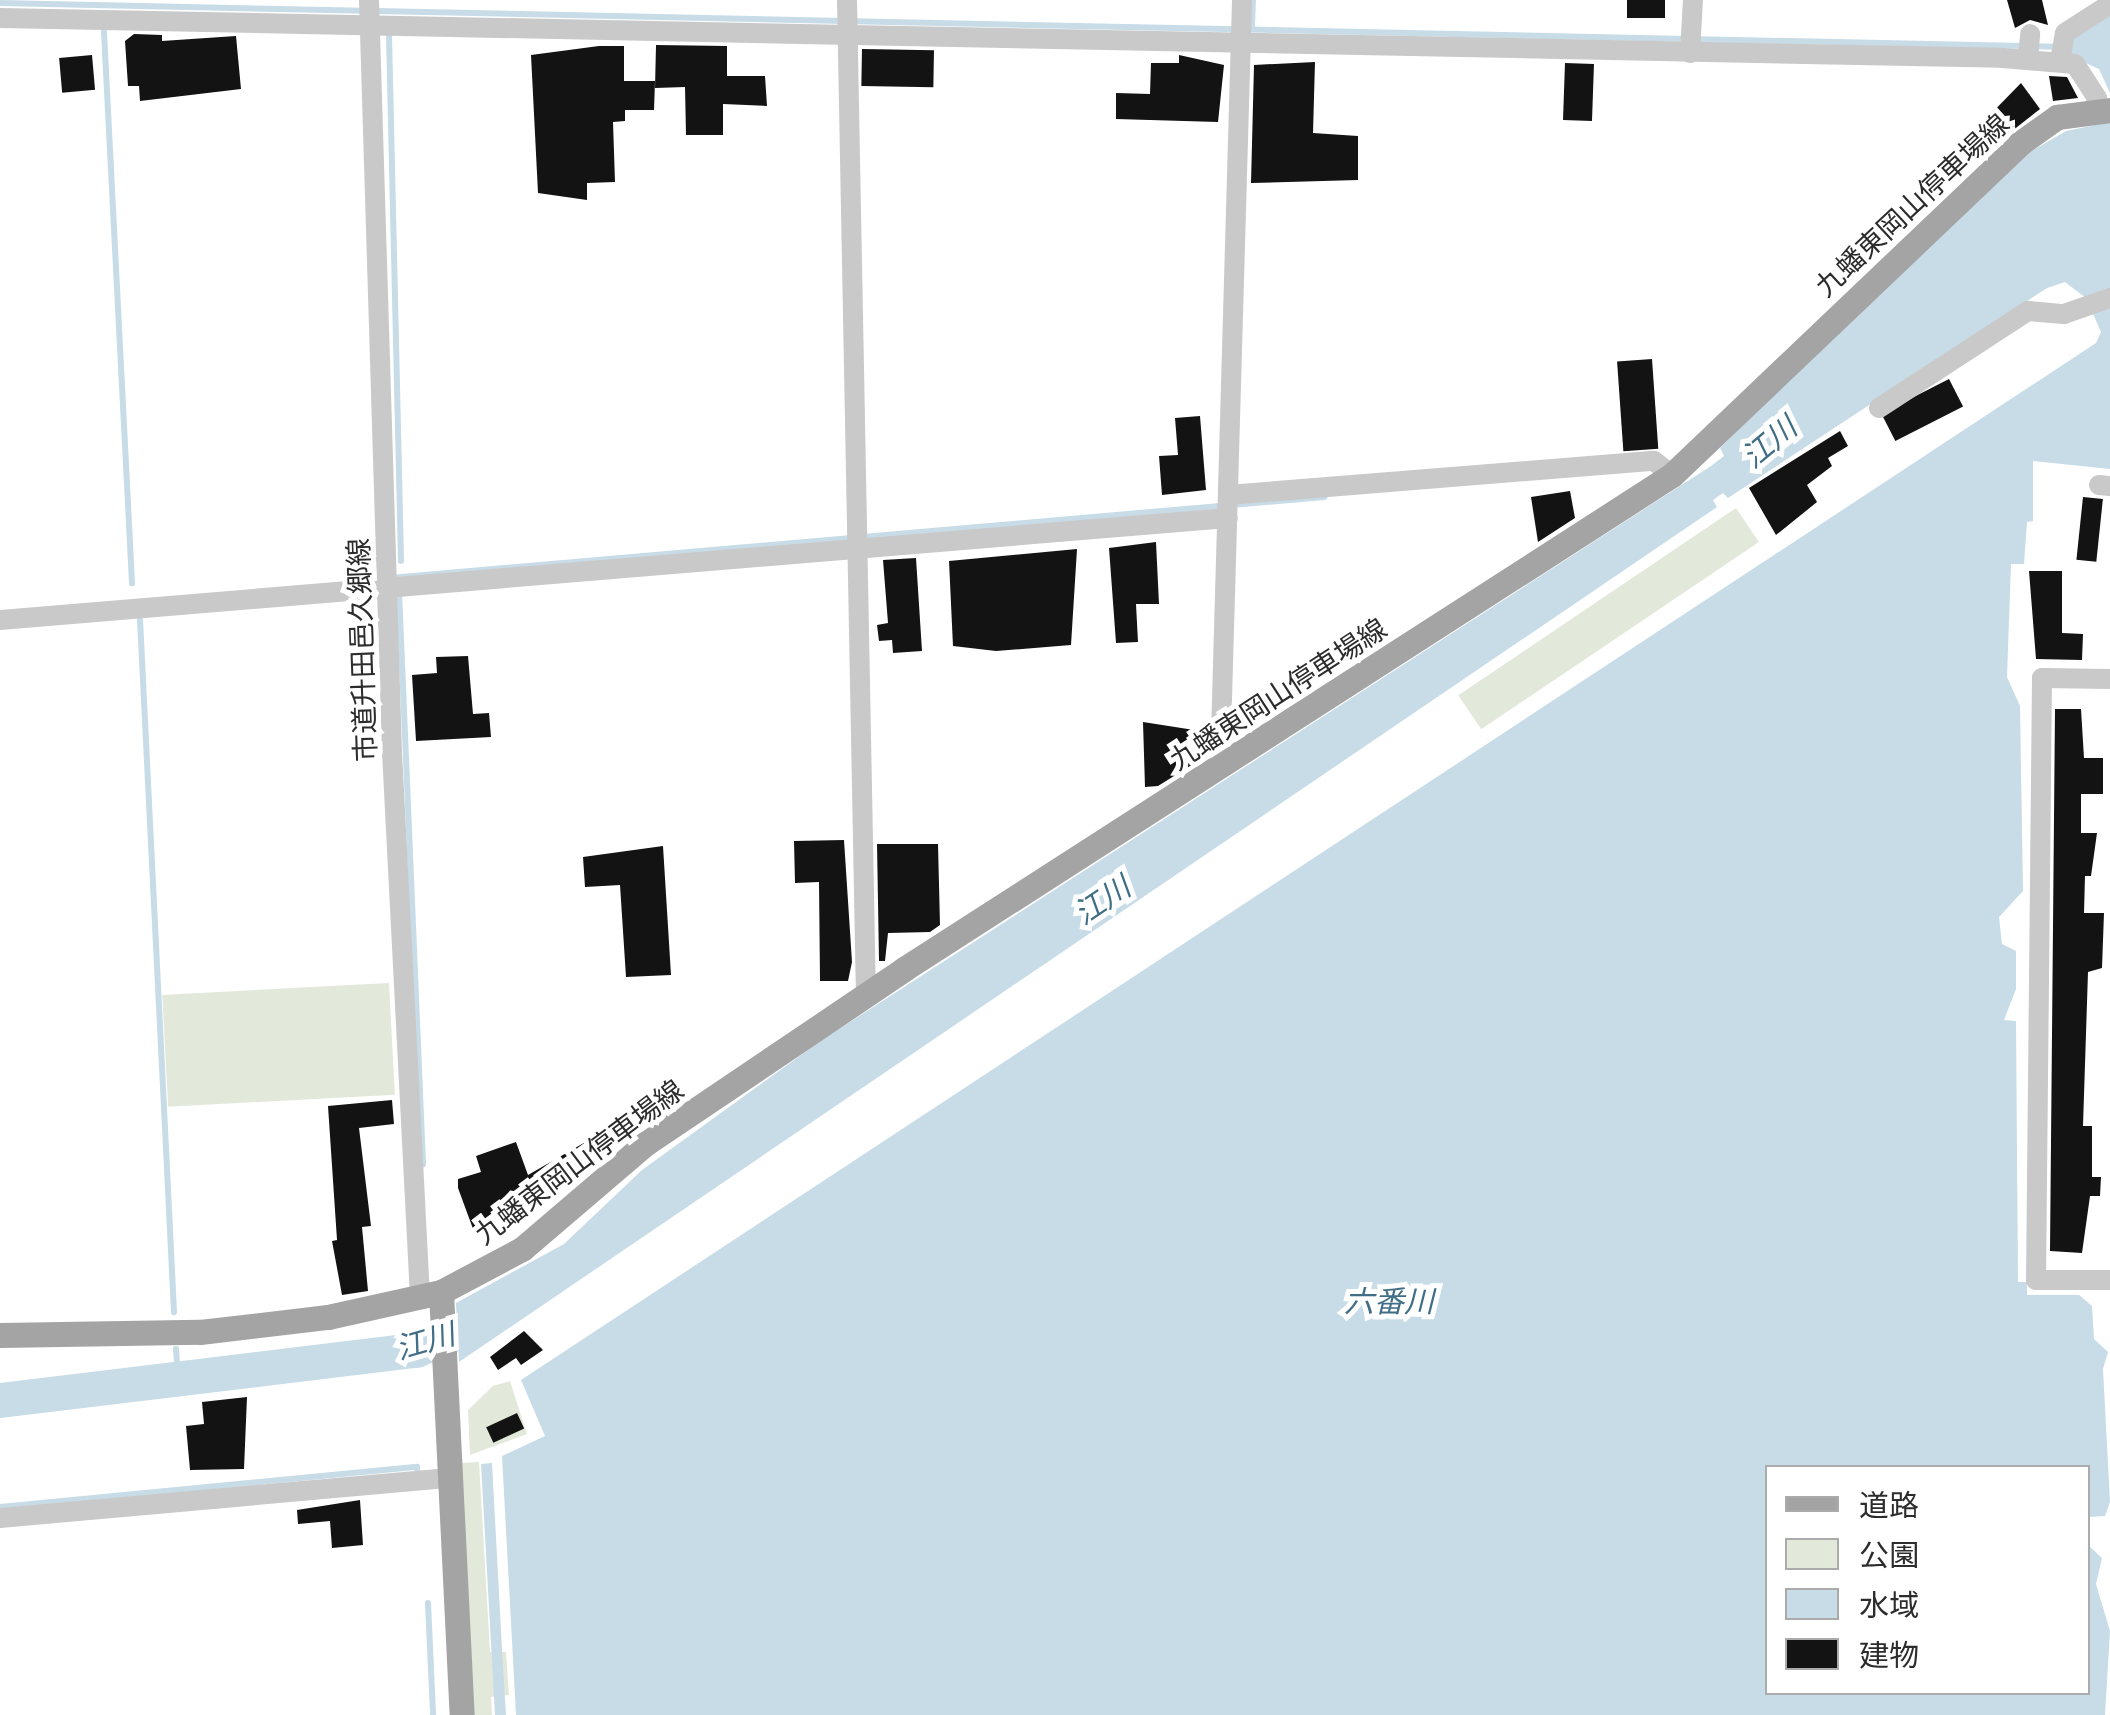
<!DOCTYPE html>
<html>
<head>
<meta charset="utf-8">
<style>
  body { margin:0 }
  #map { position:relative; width:2110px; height:1715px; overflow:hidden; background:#fff; font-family:"Titillium Web","Noto Sans JP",sans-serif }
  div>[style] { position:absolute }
  .green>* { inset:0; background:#e2e9da; transform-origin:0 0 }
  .water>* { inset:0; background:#c7dce7 }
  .stream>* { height:6px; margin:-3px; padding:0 3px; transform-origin:3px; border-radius:3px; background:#c7dce7 }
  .river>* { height:35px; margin:-17.5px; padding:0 17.5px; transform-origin:17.5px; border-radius:17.5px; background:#c7dce7 }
  .building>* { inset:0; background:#131313; transform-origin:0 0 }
  .minor>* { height:20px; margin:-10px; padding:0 10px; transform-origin:10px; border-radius:10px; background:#c9c9c9 }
  .major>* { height:25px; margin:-12.5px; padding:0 12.5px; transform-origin:12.5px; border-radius:12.5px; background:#a4a4a4 }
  span { translate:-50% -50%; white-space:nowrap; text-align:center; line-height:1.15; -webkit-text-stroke:10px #fff; paint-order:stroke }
  .street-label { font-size:28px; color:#2c2c2c }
  .water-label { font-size:30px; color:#416e87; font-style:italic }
  .legend { position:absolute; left:1765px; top:1465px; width:325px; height:230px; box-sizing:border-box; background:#fff; border:2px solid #ababab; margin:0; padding:12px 18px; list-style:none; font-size:30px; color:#2c2c2c }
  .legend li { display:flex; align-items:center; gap:20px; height:50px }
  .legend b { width:50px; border:2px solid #ababab }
</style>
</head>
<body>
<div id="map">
  <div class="green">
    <div style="left:1736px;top:508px;width:41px;height:335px;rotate:56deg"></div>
    <div style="left:389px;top:983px;width:112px;height:227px;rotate:87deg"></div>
    <div style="clip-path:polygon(510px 1381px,527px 1434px,470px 1455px,468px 1410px,493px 1386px)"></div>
    <div style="clip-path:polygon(479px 1462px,490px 1652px,506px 1652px,509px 1695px,491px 1697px,492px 1715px,472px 1715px,460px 1463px)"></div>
  </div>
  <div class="water">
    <div style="clip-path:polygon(2110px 8px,2110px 93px,2099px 69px,2068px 55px,2069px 37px)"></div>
    <div style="clip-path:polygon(2110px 122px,2110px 469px,2033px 461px,2033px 521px,2027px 522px,2024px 564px,2011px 564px,2007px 677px,2020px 706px,2023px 891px,1999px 917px,2002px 944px,2016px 951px,2016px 989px,2004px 1020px,2016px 1021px,2018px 1282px,2027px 1282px,2027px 1295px,2079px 1295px,2092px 1306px,2094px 1339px,2108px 1352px,2103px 1369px,2110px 1502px,2105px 1516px,2088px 1517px,2088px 1468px,1768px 1468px,1768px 1692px,2088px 1692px,2088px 1545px,2102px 1558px,2096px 1584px,2110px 1631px,2105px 1715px,516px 1715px,502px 1456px,545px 1436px,521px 1380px,2096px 343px,2101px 332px,2086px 298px,2065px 282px,2047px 288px,1728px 498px,1723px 493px,1713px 500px,1717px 507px,459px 1362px,456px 1303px,564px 1244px,642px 1170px,819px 1042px,1711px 466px,1724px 456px,1720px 448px,1832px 335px,2016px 160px,2066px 131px)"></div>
    <div style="clip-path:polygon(492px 1463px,502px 1649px,506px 1715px,495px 1715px,481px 1464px)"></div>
  </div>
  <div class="stream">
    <div style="left:0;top:3px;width:2058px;rotate:1.22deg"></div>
    <div style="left:1252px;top:26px;width:26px;rotate:-88deg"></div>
    <div style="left:104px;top:32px;width:552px;rotate:87.09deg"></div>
    <div style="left:389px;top:35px;width:526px;rotate:88.69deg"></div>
    <div style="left:390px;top:578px;width:938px;rotate:-4.96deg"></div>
    <div style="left:399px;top:591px;width:574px;rotate:87.6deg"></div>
    <div style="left:140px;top:619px;width:694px;rotate:87.19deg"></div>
    <div style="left:176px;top:1349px;width:28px;rotate:86deg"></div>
    <div style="left:0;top:1507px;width:419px;rotate:-5.5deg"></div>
    <div style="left:417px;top:1467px;width:9px;rotate:84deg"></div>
    <div style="left:428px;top:1603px;width:112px;rotate:87.4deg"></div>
  </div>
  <div class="river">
    <div style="left:0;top:1400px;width:419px;rotate:-6.9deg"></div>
    <div style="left:416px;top:1350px;width:64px;rotate:-23.8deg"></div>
  </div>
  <div class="building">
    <div style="left:1627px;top:0;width:38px;height:18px"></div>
    <div style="clip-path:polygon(2007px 0,2042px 0,2048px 25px,2030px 20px,2015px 28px)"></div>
    <div style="clip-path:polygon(134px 34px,162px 35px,162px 41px,236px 36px,241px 89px,140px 101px,139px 86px,128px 86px,125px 41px)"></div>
    <div style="clip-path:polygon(656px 45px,727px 46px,727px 76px,765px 76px,767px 106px,723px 104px,723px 135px,686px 135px,685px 87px,655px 88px)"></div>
    <div style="clip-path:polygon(599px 46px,624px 46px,624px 81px,655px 81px,654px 110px,625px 110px,625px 121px,613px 122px,615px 182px,587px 183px,587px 200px,538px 193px,531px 55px)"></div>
    <div style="left:862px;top:49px;width:72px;height:37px;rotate:1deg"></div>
    <div style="left:92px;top:55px;width:35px;height:33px;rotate:85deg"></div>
    <div style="clip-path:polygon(1179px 55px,1224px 65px,1218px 122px,1116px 119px,1116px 93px,1150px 94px,1151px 63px,1179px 63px)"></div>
    <div style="clip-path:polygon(1315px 62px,1313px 133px,1358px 136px,1358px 180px,1251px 183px,1254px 65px)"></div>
    <div style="left:1565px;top:63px;width:29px;height:57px;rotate:2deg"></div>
    <div style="clip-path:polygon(2049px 76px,2067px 77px,2078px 98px,2053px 101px)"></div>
    <div style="clip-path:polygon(2021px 83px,2040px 109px,1952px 178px,1940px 166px)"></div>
    <div style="left:1897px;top:211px;width:19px;height:67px;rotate:47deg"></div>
    <div style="left:1652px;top:359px;width:90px;height:35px;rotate:86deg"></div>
    <div style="left:1949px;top:379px;width:31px;height:76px;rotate:63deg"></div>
    <div style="clip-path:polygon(1200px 416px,1206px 490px,1162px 495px,1159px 456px,1178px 455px,1175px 418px)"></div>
    <div style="clip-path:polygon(1840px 431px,1848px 446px,1828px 458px,1832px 466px,1807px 485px,1817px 502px,1776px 535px,1749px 488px)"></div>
    <div style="clip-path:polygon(1570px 491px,1575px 518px,1538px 542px,1531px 497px)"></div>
    <div style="left:2083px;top:497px;width:20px;height:63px;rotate:6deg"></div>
    <div style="clip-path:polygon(1156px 542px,1159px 604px,1136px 604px,1138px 642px,1116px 643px,1109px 548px)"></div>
    <div style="clip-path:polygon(1077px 549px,1071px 645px,996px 651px,953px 646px,949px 561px)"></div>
    <div style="clip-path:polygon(916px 558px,922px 651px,893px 653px,892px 640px,879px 641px,877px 625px,888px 623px,883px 560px)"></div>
    <div style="clip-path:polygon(2029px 571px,2062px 571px,2062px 633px,2083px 634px,2082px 660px,2036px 659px)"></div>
    <div style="clip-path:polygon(468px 656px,473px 714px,489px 713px,491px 737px,416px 741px,412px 675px,437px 673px,436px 657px)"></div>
    <div style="clip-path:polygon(2055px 709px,2081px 709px,2084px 758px,2103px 758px,2103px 794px,2081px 794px,2081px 833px,2097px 833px,2091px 876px,2085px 876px,2084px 913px,2104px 913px,2102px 968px,2088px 972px,2083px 1126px,2092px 1126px,2092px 1177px,2101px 1177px,2100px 1196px,2090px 1196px,2082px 1253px,2050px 1251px)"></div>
    <div style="clip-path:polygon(1143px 722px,1207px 732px,1206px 756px,1158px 786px,1145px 787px)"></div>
    <div style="clip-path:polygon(844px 840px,852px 962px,848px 981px,820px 981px,819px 882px,795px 883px,794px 841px)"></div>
    <div style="clip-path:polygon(877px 844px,938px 844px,940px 925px,930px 932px,888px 933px,885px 961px,879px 961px)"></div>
    <div style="clip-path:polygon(663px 846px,671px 975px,626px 977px,620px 885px,585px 887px,583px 857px)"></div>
    <div style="clip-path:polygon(392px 1100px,394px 1124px,359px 1128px,371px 1226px,362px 1227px,368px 1291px,342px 1295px,332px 1241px,337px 1240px,328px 1106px)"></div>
    <div style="clip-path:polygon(589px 1140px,610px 1140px,613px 1150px,565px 1187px,552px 1190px,549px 1184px,520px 1196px,528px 1221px,476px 1237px,458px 1188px,458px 1179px,481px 1172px,476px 1156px,516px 1142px,528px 1175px)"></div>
    <div style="clip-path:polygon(524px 1331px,543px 1350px,521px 1365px,516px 1358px,498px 1370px,490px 1357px)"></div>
    <div style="clip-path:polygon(247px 1397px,244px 1469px,190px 1470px,186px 1426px,204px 1424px,202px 1402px)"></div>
    <div style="left:517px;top:1413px;width:17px;height:34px;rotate:65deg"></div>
    <div style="clip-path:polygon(360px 1500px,363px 1545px,332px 1548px,330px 1521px,298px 1524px,297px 1510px)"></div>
  </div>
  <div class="minor">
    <div style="left:369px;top:0;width:752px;rotate:88.25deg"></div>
    <div style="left:392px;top:752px;width:546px;rotate:87.06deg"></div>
    <div style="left:847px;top:0;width:995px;rotate:88.91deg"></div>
    <div style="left:0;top:18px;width:2003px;rotate:1.14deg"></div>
    <div style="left:2003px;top:58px;width:72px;rotate:4.8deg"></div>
    <div style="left:2075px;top:64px;width:40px;rotate:57.1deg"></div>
    <div style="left:2097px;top:98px;width:11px;rotate:100deg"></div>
    <div style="left:1690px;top:53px;width:53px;rotate:-86.8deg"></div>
    <div style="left:2028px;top:59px;width:25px;rotate:-85deg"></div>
    <div style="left:2060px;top:61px;width:28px;rotate:-80deg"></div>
    <div style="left:2065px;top:33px;width:54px;rotate:-32.8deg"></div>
    <div style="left:1879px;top:408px;width:178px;rotate:-33.1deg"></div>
    <div style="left:2028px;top:311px;width:36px;rotate:5deg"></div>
    <div style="left:2064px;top:314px;width:49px;rotate:-19.2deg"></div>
    <div style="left:2099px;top:485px;width:11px;rotate:5deg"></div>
    <div style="left:1228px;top:495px;width:427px;rotate:-4.6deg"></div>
    <div style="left:1654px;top:461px;width:23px;rotate:38deg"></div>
    <div style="left:0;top:620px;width:1232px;rotate:-4.75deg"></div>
    <div style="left:2110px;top:679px;width:68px;rotate:-179.2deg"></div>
    <div style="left:2042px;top:678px;width:602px;rotate:90.57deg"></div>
    <div style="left:2036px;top:1280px;width:74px"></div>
    <div style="left:1220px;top:769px;width:769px;rotate:-88.36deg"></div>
    <div style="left:0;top:1518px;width:454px;rotate:-5.1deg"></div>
  </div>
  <div class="major">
    <div style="left:441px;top:1292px;width:424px;rotate:87.2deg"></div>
    <div style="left:0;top:1335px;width:200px;rotate:-0.9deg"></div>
    <div style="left:200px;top:1332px;width:129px;rotate:-6.7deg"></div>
    <div style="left:328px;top:1317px;width:116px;rotate:-12.5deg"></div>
    <div style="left:441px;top:1292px;width:92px;rotate:-28deg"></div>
    <div style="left:522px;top:1249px;width:162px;rotate:-40.5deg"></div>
    <div style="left:645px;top:1144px;width:313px;rotate:-34deg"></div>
    <div style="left:904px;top:969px;width:913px;rotate:-32.75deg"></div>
    <div style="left:1672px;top:475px;width:480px;rotate:-43.6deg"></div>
    <div style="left:2019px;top:144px;width:47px;rotate:-35.4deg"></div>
    <div style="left:2057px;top:117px;width:53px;rotate:-7.5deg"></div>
  </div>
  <div class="street-label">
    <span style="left:1912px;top:205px;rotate:-43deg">九蟠東岡山停車場線</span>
    <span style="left:362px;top:650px;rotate:-92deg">市道升田邑久郷線</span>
    <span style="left:1278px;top:694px;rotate:-33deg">九蟠東岡山停車場線</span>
    <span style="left:579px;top:1162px;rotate:-37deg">九蟠東岡山停車場線</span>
  </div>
  <div class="water-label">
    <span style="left:1769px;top:442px;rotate:-40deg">江川</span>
    <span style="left:1102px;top:900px;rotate:-34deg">江川</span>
    <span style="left:1389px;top:1301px">六番川</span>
    <span style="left:425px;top:1341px;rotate:-16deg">江川</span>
  </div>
  <ul class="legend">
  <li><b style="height:12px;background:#a4a4a4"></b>道路</li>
  <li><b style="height:28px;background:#e2e9da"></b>公園</li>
  <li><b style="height:28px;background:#c7dce7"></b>水域</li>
  <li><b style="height:28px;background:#131313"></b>建物</li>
  </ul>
</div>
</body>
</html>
